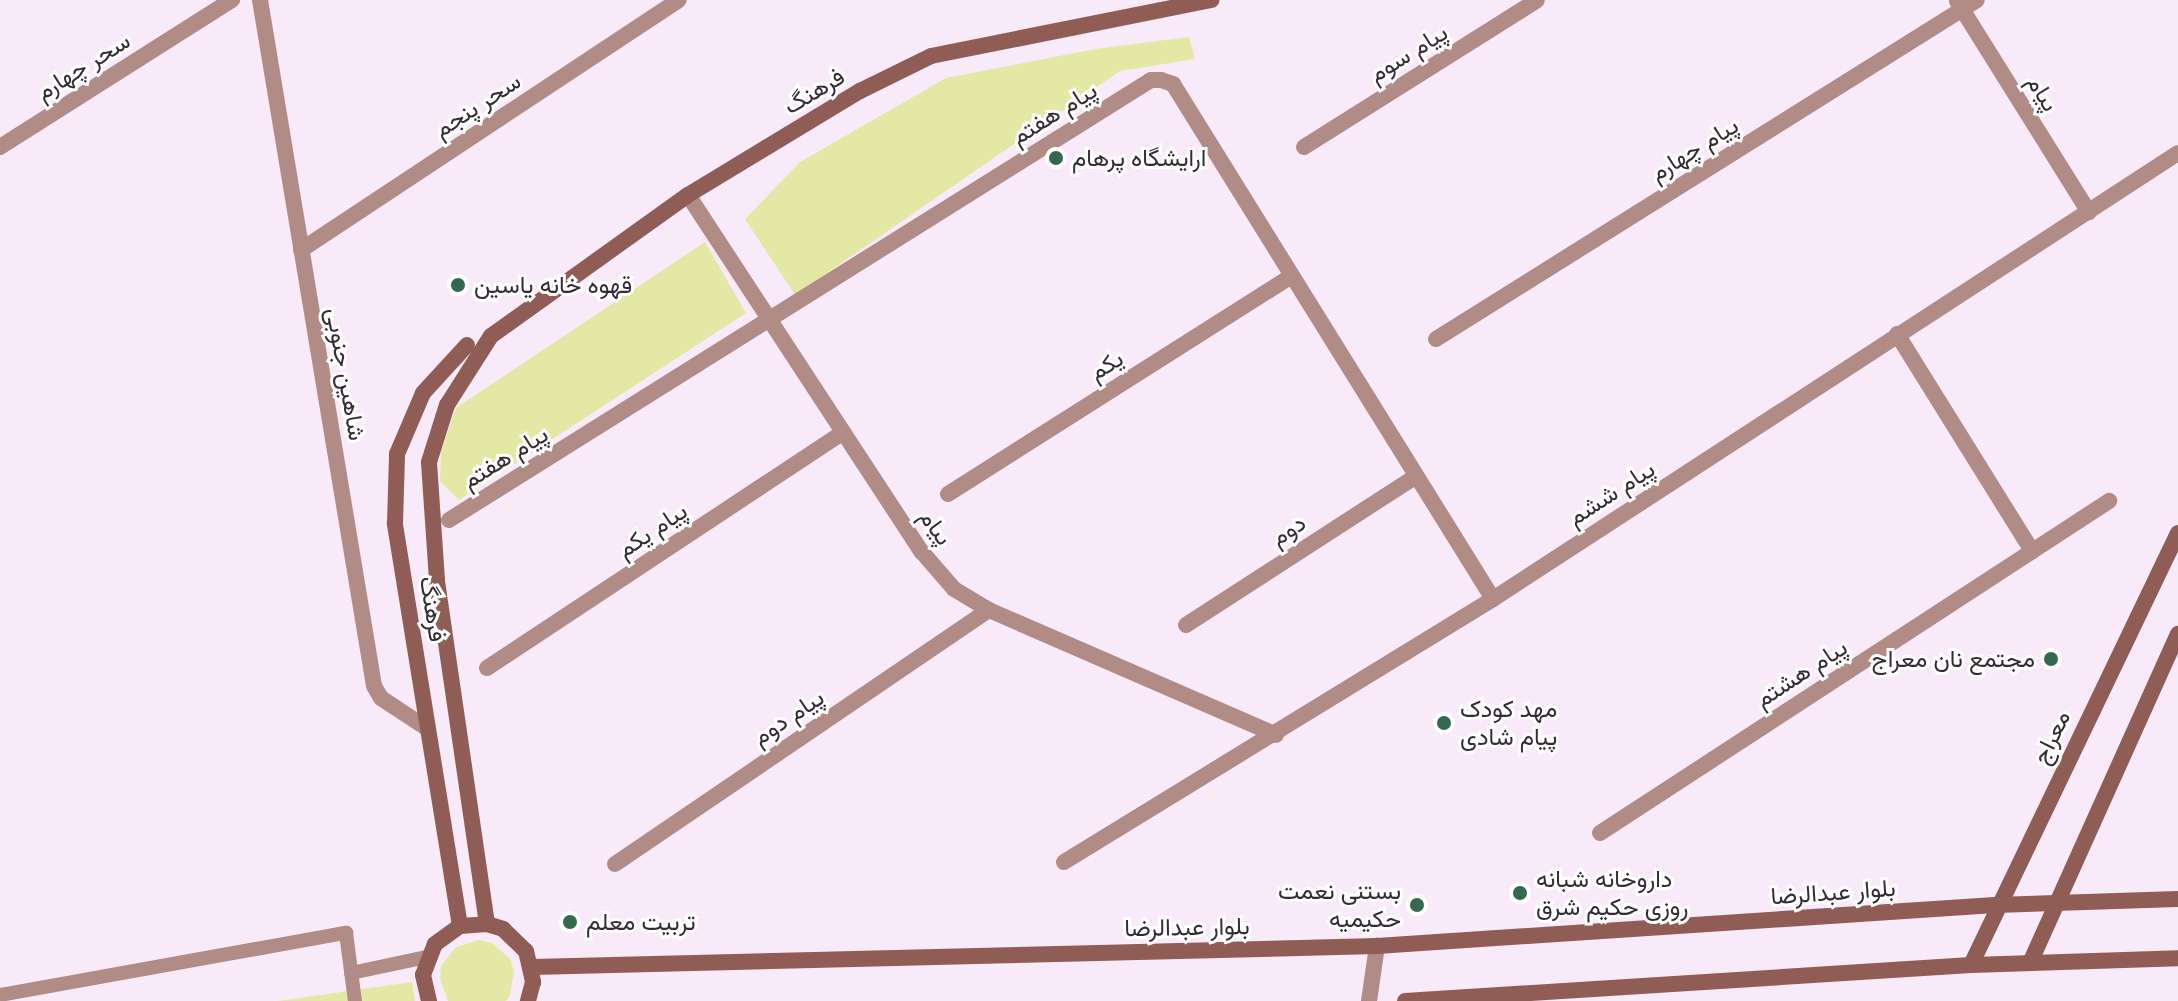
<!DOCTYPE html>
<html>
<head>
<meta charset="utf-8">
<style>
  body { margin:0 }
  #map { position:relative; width:2178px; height:1001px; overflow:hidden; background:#f9eaf9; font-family:"Space Grotesk",Vazirmatn,sans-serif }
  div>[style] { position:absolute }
  .green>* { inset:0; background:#e4e8a5 }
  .service>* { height:14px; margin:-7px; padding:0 7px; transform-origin:7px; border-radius:7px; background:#b18c87 }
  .minor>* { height:16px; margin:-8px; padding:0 8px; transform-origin:8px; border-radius:8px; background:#b18c87 }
  .tertiary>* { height:16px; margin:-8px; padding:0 8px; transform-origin:8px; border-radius:8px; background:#b18c87 }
  .secondary>* { height:16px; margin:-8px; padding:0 8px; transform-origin:8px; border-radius:8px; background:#905c56 }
  .dots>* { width:22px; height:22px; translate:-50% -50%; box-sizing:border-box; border:4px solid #fff; border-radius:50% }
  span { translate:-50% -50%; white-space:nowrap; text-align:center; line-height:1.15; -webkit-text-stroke:6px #fff; paint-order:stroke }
  .street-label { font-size:24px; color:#332d33 }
  .poi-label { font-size:24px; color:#332d33 }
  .left { translate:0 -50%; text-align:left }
  .right { translate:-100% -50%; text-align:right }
</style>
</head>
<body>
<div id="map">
  <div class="green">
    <div style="clip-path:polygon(1189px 37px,1195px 59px,1120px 71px,795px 295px,745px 219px,800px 162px,946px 78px,1095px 49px)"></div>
    <div style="clip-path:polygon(705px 242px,746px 313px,459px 500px,440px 481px,441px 452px,456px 408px)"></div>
    <div style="clip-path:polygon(479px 940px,492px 943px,510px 959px,514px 971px,510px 995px,506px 1001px,448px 1001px,440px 979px,441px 966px,456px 947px)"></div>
    <div style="clip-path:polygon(412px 982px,415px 1001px,278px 1001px)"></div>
  </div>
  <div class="service">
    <div style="left:351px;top:973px;width:78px;rotate:-11.9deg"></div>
    <div style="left:0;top:995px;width:352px;rotate:-10.2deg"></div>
    <div style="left:346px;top:933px;width:69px;rotate:82.5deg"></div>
  </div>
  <div class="minor">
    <div style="left:260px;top:0;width:695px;rotate:80.56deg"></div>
    <div style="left:374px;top:686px;width:14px;rotate:60deg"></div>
    <div style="left:381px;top:698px;width:56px;rotate:33.4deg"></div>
    <div style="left:1957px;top:1px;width:249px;rotate:58deg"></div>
    <div style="left:0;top:147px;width:275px;rotate:-32.4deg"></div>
    <div style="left:1304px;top:147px;width:275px;rotate:-32.2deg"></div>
    <div style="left:688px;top:195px;width:427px;rotate:56.8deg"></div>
    <div style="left:922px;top:552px;width:49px;rotate:49.1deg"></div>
    <div style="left:954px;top:589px;width:41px;rotate:31deg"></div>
    <div style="left:989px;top:610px;width:313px;rotate:23.5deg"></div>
    <div style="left:301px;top:250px;width:453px;rotate:-33.5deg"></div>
    <div style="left:1897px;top:334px;width:256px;rotate:58.1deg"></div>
    <div style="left:1436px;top:339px;width:638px;rotate:-32.07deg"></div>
    <div style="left:948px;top:494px;width:406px;rotate:-32.4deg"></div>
    <div style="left:449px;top:520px;width:828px;rotate:-32.08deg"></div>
    <div style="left:1151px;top:80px;width:10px"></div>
    <div style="left:1161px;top:80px;width:13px;rotate:18deg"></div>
    <div style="left:1173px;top:84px;width:606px;rotate:58.14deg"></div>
    <div style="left:1186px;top:625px;width:274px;rotate:-32.9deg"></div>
    <div style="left:487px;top:668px;width:427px;rotate:-33.5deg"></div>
    <div style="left:1600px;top:833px;width:608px;rotate:-33.11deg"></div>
    <div style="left:1064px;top:862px;width:503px;rotate:-31.51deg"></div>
    <div style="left:1493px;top:599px;width:817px;rotate:-33.07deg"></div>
    <div style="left:615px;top:864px;width:452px;rotate:-34.2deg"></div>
  </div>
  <div class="tertiary">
    <div style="left:1369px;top:1001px;width:56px;rotate:-81.7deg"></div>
  </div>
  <div class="secondary">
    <div style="left:487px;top:924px;width:348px;rotate:-98.3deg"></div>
    <div style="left:437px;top:580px;width:118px;rotate:-93.9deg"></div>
    <div style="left:429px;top:462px;width:60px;rotate:-72.5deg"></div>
    <div style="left:447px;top:405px;width:82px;rotate:-57.5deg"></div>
    <div style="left:491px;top:336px;width:242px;rotate:-35.6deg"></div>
    <div style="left:688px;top:195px;width:201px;rotate:-31.2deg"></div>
    <div style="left:860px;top:91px;width:79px;rotate:-26.2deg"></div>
    <div style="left:931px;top:56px;width:286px;rotate:-11.3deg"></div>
    <div style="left:460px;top:926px;width:408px;rotate:-99.2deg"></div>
    <div style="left:395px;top:523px;width:69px;rotate:-88.3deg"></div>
    <div style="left:397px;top:454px;width:66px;rotate:-66.9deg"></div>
    <div style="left:423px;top:393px;width:65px;rotate:-47.5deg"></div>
    <div style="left:2030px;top:963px;width:361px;rotate:-65.8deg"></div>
    <div style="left:1971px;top:965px;width:479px;rotate:-64.4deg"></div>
    <div style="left:532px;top:967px;width:845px;rotate:-1.42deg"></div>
    <div style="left:1377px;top:946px;width:619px;rotate:-3.8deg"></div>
    <div style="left:1995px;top:905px;width:183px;rotate:-1.9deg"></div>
    <div style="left:429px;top:1001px;width:27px;rotate:-103deg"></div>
    <div style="left:423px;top:975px;width:33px;rotate:-69deg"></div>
    <div style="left:435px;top:944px;width:31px;rotate:-36deg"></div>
    <div style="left:460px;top:926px;width:27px;rotate:-4deg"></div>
    <div style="left:487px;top:924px;width:17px;rotate:17deg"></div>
    <div style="left:503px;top:929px;width:32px;rotate:44deg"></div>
    <div style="left:526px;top:951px;width:32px;rotate:77deg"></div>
    <div style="left:533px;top:982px;width:20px;rotate:105deg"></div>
    <div style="left:1405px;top:1001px;width:567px;rotate:-3.64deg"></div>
    <div style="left:1971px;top:965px;width:207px;rotate:-1.9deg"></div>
  </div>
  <div class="dots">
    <div style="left:1056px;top:158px;background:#33694f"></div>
    <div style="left:458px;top:285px;background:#33694f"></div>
    <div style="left:2051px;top:659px;background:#33694f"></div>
    <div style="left:1444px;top:723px;background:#33694f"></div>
    <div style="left:1520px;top:893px;background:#33694f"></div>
    <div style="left:1417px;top:905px;background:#33694f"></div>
    <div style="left:570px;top:922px;background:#33694f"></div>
  </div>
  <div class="street-label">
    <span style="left:1408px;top:53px;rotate:-32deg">پیام سوم</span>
    <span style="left:83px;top:66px;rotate:-32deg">سحر چهارم</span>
    <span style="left:814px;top:91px;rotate:-31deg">فرهنگ</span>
    <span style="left:2043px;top:93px;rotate:58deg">پیام</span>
    <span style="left:477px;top:105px;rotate:-33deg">سحر پنجم</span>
    <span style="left:1054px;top:113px;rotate:-32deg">پیام هفتم</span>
    <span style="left:1694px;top:149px;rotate:-32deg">پیام چهارم</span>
    <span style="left:1106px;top:365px;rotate:-32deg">یکم</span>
    <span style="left:346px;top:374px;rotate:80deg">شاهین جنوبی</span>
    <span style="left:505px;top:457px;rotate:-32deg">پیام هفتم</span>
    <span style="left:1611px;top:493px;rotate:-33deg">پیام ششم</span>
    <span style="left:936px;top:527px;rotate:54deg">پیام</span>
    <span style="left:652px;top:530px;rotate:-34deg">پیام یکم</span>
    <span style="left:1288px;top:530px;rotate:-33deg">دوم</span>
    <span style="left:433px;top:609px;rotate:81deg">فرهنگ</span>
    <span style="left:1801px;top:673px;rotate:-33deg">پیام هشتم</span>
    <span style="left:788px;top:717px;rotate:-34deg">پیام دوم</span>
    <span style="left:2051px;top:737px;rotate:-64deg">معراج</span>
    <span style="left:1833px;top:892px;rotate:-4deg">بلوار عبدالرضا</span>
    <span style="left:1187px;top:927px;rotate:-1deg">بلوار عبدالرضا</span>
  </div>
  <div class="poi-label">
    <span class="left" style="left:1072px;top:158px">ارایشگاه پرهام</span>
    <span class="left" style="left:474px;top:285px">قهوه خانه یاسین</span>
    <span class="right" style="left:2035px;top:659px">مجتمع نان معراج</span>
    <span class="left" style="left:1460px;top:723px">مهد کودک<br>پیام شادی</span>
    <span class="left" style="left:1536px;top:893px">داروخانه شبانه<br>روزی حکیم شرق</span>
    <span class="right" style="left:1401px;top:905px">بستنی نعمت<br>حکیمیه</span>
    <span class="left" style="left:586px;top:922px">تربیت معلم</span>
  </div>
</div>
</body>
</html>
